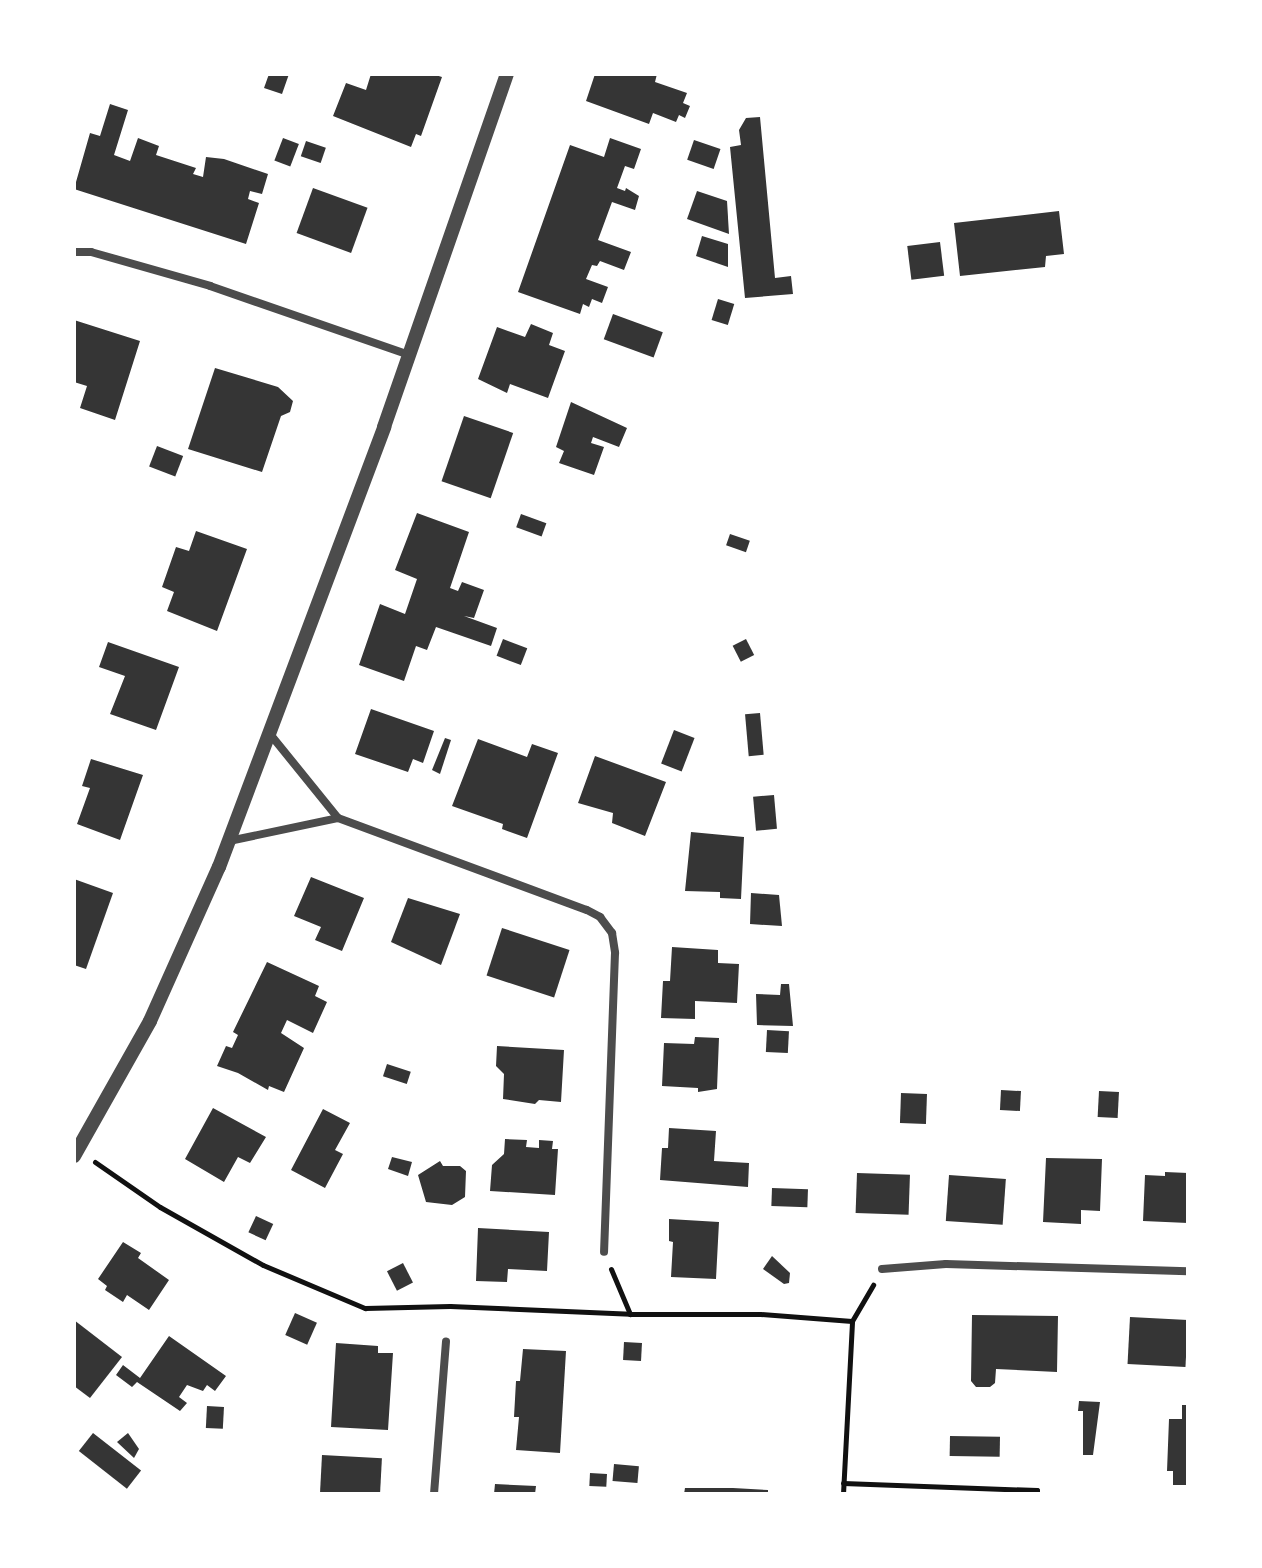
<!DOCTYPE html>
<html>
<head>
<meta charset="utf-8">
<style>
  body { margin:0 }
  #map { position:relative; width:1262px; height:1568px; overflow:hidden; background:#fff; font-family:Poppins,sans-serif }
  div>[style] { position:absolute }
  .building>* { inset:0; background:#353535; transform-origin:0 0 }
  .path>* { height:5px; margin:-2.5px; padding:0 2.5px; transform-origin:2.5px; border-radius:2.5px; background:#111 }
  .minor>* { height:8px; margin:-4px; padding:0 4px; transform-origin:4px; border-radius:4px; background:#4c4c4c }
  .tertiary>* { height:14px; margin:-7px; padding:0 7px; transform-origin:7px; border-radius:7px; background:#4c4c4c }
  span { translate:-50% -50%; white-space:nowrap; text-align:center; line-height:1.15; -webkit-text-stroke:7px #fff; paint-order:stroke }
  .frame { position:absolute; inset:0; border:76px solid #fff; pointer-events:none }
</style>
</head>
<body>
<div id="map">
  <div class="building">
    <div style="clip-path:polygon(269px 74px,289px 74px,282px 94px,264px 88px)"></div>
    <div style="clip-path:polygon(371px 74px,432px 74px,442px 77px,421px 136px,416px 134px,411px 147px,333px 116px,346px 83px,366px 90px)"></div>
    <div style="clip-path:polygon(595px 74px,657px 74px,655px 82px,687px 93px,683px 103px,690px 106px,685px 118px,679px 115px,676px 122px,653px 113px,649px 124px,586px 101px)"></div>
    <div style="clip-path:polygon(110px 104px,128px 110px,114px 155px,130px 161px,138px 138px,159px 146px,156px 155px,196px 168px,193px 174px,203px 177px,206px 157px,224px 159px,268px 174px,262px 194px,250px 191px,248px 199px,259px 203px,246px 244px,74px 189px,90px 133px,100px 136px)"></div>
    <div style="clip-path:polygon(760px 117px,775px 278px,791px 276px,793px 294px,745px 298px,730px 147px,741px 145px,739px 130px,746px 118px)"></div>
    <div style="left:283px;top:138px;width:17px;height:24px;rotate:21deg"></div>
    <div style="clip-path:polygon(610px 138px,641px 149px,634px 169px,625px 166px,617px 188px,625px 191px,626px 188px,639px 196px,635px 210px,612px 202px,598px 240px,631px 252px,624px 270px,600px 261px,597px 266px,592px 265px,586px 279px,608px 287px,602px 303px,592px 299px,589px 307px,583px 304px,580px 314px,518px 292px,570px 145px,604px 157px)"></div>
    <div style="left:694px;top:140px;width:28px;height:21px;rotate:19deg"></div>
    <div style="left:306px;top:141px;width:21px;height:16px;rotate:19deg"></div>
    <div style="left:313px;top:188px;width:58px;height:48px;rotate:20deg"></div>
    <div style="clip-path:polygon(697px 191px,727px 201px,729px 234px,687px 219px)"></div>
    <div style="clip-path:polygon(1059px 211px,1064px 254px,1046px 256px,1045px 267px,960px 276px,954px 223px)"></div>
    <div style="clip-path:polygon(702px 236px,728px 244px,728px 267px,696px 256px)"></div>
    <div style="left:940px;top:242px;width:34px;height:33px;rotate:83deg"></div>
    <div style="left:718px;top:299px;width:17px;height:22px;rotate:17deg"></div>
    <div style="left:613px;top:314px;width:53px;height:27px;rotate:20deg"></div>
    <div style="clip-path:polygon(74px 320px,140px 341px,115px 420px,80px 408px,87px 386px,74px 382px)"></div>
    <div style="clip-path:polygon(531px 324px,553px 333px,549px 345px,565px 351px,548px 398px,510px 384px,507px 393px,478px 379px,497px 327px,525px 337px)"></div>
    <div style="clip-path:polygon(215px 368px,278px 387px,293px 401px,290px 412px,281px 416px,262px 472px,188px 449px)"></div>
    <div style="clip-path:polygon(571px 402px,627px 428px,619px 447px,593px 437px,591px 443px,604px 447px,594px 475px,559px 463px,564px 451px,556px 447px)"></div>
    <div style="left:464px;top:416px;width:52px;height:69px;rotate:19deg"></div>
    <div style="left:157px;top:446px;width:28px;height:22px;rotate:21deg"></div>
    <div style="clip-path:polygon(417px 513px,469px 532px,450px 588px,458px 591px,462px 582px,484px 590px,474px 618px,464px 616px,497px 628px,491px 646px,436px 627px,427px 650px,416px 646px,404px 681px,359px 665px,380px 604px,405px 614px,417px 579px,395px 570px)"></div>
    <div style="left:521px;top:514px;width:27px;height:14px;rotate:20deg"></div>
    <div style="clip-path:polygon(196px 531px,247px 549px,217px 631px,167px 611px,174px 592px,162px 587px,176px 547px,189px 551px)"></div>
    <div style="left:730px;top:534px;width:21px;height:12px;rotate:19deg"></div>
    <div style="left:503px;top:639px;width:26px;height:18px;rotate:21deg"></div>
    <div style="left:746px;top:639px;width:18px;height:15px;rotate:63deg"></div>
    <div style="clip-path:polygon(108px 642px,179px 667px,156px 730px,110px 714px,125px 676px,99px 667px)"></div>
    <div style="clip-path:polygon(371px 709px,434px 731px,423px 763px,413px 759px,408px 772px,355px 754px)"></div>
    <div style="left:760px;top:713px;width:42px;height:15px;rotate:85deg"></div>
    <div style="left:674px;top:730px;width:22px;height:36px;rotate:21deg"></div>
    <div style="clip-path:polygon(445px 738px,451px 740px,440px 774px,432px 770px)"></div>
    <div style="clip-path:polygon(478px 739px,527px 757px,532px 744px,558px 753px,527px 838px,502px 829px,503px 824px,452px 806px)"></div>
    <div style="clip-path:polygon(595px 756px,666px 782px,645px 836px,612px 823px,613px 813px,578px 803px)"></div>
    <div style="clip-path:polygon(91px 759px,143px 775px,120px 840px,77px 824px,90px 788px,82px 786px)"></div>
    <div style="left:774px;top:795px;width:34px;height:21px;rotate:85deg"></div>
    <div style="clip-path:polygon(691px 832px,744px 837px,741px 899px,720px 898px,720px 892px,685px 891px)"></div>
    <div style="clip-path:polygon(311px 877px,364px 898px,342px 951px,315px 940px,321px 927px,294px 916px)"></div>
    <div style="clip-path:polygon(74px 879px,113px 893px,86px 969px,74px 965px)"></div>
    <div style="clip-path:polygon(751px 893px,779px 895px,782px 926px,750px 924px)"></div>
    <div style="clip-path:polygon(408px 898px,460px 914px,441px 965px,391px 942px)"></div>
    <div style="left:502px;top:928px;width:71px;height:50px;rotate:18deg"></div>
    <div style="clip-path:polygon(672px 947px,718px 950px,718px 963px,739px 964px,737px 1003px,695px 1001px,695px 1019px,661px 1018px,663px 981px,670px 981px)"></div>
    <div style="clip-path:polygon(267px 962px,319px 986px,315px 996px,327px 1002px,313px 1033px,287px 1020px,281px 1033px,304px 1048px,284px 1092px,269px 1086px,268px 1090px,238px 1073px,217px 1066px,226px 1046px,232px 1048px,238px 1035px,233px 1032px)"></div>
    <div style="clip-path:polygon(781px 984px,789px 984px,793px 1026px,757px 1025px,756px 994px,780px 995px)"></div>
    <div style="left:767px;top:1030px;width:22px;height:22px;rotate:3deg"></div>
    <div style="clip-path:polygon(695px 1037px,719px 1038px,717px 1089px,698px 1092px,698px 1088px,662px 1086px,664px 1043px,694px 1044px)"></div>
    <div style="clip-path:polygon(497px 1046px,564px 1050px,561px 1102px,539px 1100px,535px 1104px,503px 1099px,504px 1074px,496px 1066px)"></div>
    <div style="left:387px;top:1064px;width:25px;height:13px;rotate:18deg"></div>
    <div style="left:1001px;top:1090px;width:20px;height:20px;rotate:3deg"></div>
    <div style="left:1099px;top:1091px;width:20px;height:26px;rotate:3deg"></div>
    <div style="left:901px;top:1093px;width:26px;height:30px;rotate:2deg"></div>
    <div style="clip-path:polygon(213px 1108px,266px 1137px,250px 1163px,238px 1157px,224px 1182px,185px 1159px)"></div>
    <div style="clip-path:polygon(323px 1109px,350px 1123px,335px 1150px,343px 1154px,325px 1188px,291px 1170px)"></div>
    <div style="clip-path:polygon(669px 1128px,716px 1131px,714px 1161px,749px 1163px,748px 1187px,660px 1180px,662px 1148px,668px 1148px)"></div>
    <div style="clip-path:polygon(505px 1139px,527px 1140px,526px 1147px,539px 1148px,539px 1140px,553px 1141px,552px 1149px,558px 1149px,555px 1195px,490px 1191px,492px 1165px,504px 1154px)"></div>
    <div style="clip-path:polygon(392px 1157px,412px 1162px,408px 1176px,388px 1169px)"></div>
    <div style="clip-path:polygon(1046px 1158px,1102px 1159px,1100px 1211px,1081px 1210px,1081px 1224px,1043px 1222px)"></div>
    <div style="clip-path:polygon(440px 1161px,443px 1166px,460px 1166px,466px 1171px,465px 1197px,452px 1205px,426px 1202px,418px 1175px)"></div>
    <div style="clip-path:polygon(1165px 1172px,1188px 1173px,1188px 1223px,1143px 1221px,1145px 1175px,1165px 1176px)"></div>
    <div style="left:857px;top:1173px;width:53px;height:40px;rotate:2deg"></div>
    <div style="left:949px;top:1175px;width:57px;height:46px;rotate:4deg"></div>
    <div style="left:772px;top:1188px;width:36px;height:18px;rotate:2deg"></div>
    <div style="left:256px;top:1216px;width:19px;height:18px;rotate:25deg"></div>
    <div style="clip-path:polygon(669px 1219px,719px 1222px,716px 1279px,671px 1277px,673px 1242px,669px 1241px)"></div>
    <div style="clip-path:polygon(478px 1228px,549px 1232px,547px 1271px,508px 1269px,507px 1282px,476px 1281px)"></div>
    <div style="clip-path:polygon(123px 1242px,141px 1253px,138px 1258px,169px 1280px,149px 1310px,127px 1295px,123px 1302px,105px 1290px,107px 1286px,98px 1279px)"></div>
    <div style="clip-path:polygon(772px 1256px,790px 1273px,789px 1283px,784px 1284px,763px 1269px)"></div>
    <div style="left:403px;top:1263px;width:22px;height:18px;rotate:63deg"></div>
    <div style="left:295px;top:1313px;width:24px;height:24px;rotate:24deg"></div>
    <div style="clip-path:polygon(972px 1315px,1058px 1316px,1057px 1372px,996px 1369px,995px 1383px,990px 1387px,976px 1387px,971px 1381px)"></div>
    <div style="left:1130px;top:1317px;width:58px;height:47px;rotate:3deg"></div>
    <div style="clip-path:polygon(74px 1320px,122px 1357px,90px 1398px,74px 1386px)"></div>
    <div style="clip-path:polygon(169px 1336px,226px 1376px,215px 1391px,207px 1385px,203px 1391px,187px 1385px,179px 1397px,187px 1403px,180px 1411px,137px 1382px,132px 1387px,116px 1375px,123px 1365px,140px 1378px)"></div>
    <div style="left:624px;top:1342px;width:18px;height:18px;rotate:3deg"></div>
    <div style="clip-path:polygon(336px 1343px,378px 1346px,378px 1353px,393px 1353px,388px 1430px,331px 1427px)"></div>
    <div style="clip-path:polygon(523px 1349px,566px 1351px,560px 1453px,516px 1450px,519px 1417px,514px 1417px,516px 1381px,520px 1381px)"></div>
    <div style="clip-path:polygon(1079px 1401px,1100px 1402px,1093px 1455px,1083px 1455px,1083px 1411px,1078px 1411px)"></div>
    <div style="clip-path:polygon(1182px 1405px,1188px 1405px,1188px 1485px,1173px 1485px,1173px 1471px,1167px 1471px,1169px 1419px,1182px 1419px)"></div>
    <div style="left:207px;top:1406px;width:17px;height:22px;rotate:3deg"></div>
    <div style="left:93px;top:1433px;width:61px;height:23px;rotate:38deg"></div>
    <div style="clip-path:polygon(128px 1433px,139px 1449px,134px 1458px,117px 1442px)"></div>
    <div style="left:950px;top:1436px;width:50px;height:20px;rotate:1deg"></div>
    <div style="left:322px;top:1455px;width:60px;height:39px;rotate:3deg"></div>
    <div style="left:614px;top:1464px;width:25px;height:17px;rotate:5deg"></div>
    <div style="left:590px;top:1473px;width:17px;height:13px;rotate:3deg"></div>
    <div style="clip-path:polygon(495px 1484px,536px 1486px,535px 1494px,494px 1494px)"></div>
    <div style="clip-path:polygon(685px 1488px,733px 1488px,768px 1490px,768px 1494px,684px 1494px)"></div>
  </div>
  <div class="path">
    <div style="left:95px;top:1162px;width:79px;rotate:34.7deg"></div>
    <div style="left:160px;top:1207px;width:118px;rotate:29.4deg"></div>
    <div style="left:263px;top:1265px;width:111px;rotate:22.9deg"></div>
    <div style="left:365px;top:1308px;width:85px;rotate:-1.3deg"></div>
    <div style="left:450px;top:1306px;width:180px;rotate:2.5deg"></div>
    <div style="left:611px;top:1269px;width:49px;rotate:67.1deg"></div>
    <div style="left:630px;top:1314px;width:130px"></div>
    <div style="left:760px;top:1314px;width:92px;rotate:4.4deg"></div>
    <div style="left:843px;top:1483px;width:194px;rotate:2.1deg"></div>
    <div style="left:1037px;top:1490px;width:4px;rotate:90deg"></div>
    <div style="left:843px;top:1494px;width:173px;rotate:-87deg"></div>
    <div style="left:852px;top:1321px;width:42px;rotate:-59.7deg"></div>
  </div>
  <div class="minor">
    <div style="left:74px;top:252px;width:17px"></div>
    <div style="left:91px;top:252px;width:124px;rotate:15.9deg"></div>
    <div style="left:210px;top:286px;width:211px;rotate:19.1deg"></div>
    <div style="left:270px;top:734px;width:108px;rotate:51deg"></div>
    <div style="left:338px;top:818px;width:265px;rotate:20.3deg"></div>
    <div style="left:587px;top:910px;width:15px;rotate:28deg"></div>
    <div style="left:600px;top:917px;width:20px;rotate:53deg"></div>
    <div style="left:612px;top:933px;width:20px;rotate:81deg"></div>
    <div style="left:615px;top:953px;width:299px;rotate:92.1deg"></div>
    <div style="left:229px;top:841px;width:111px;rotate:-11.9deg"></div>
    <div style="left:882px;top:1269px;width:64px;rotate:-4.5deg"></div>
    <div style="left:946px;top:1264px;width:242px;rotate:1.7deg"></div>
    <div style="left:434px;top:1494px;width:153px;rotate:-85.5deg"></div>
  </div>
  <div class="tertiary">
    <div style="left:74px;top:1156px;width:155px;rotate:-60.6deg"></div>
    <div style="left:150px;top:1021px;width:169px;rotate:-65.9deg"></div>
    <div style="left:219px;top:867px;width:470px;rotate:-69.4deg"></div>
    <div style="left:384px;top:427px;width:374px;rotate:-70.8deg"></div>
  </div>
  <div class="frame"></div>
</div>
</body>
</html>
